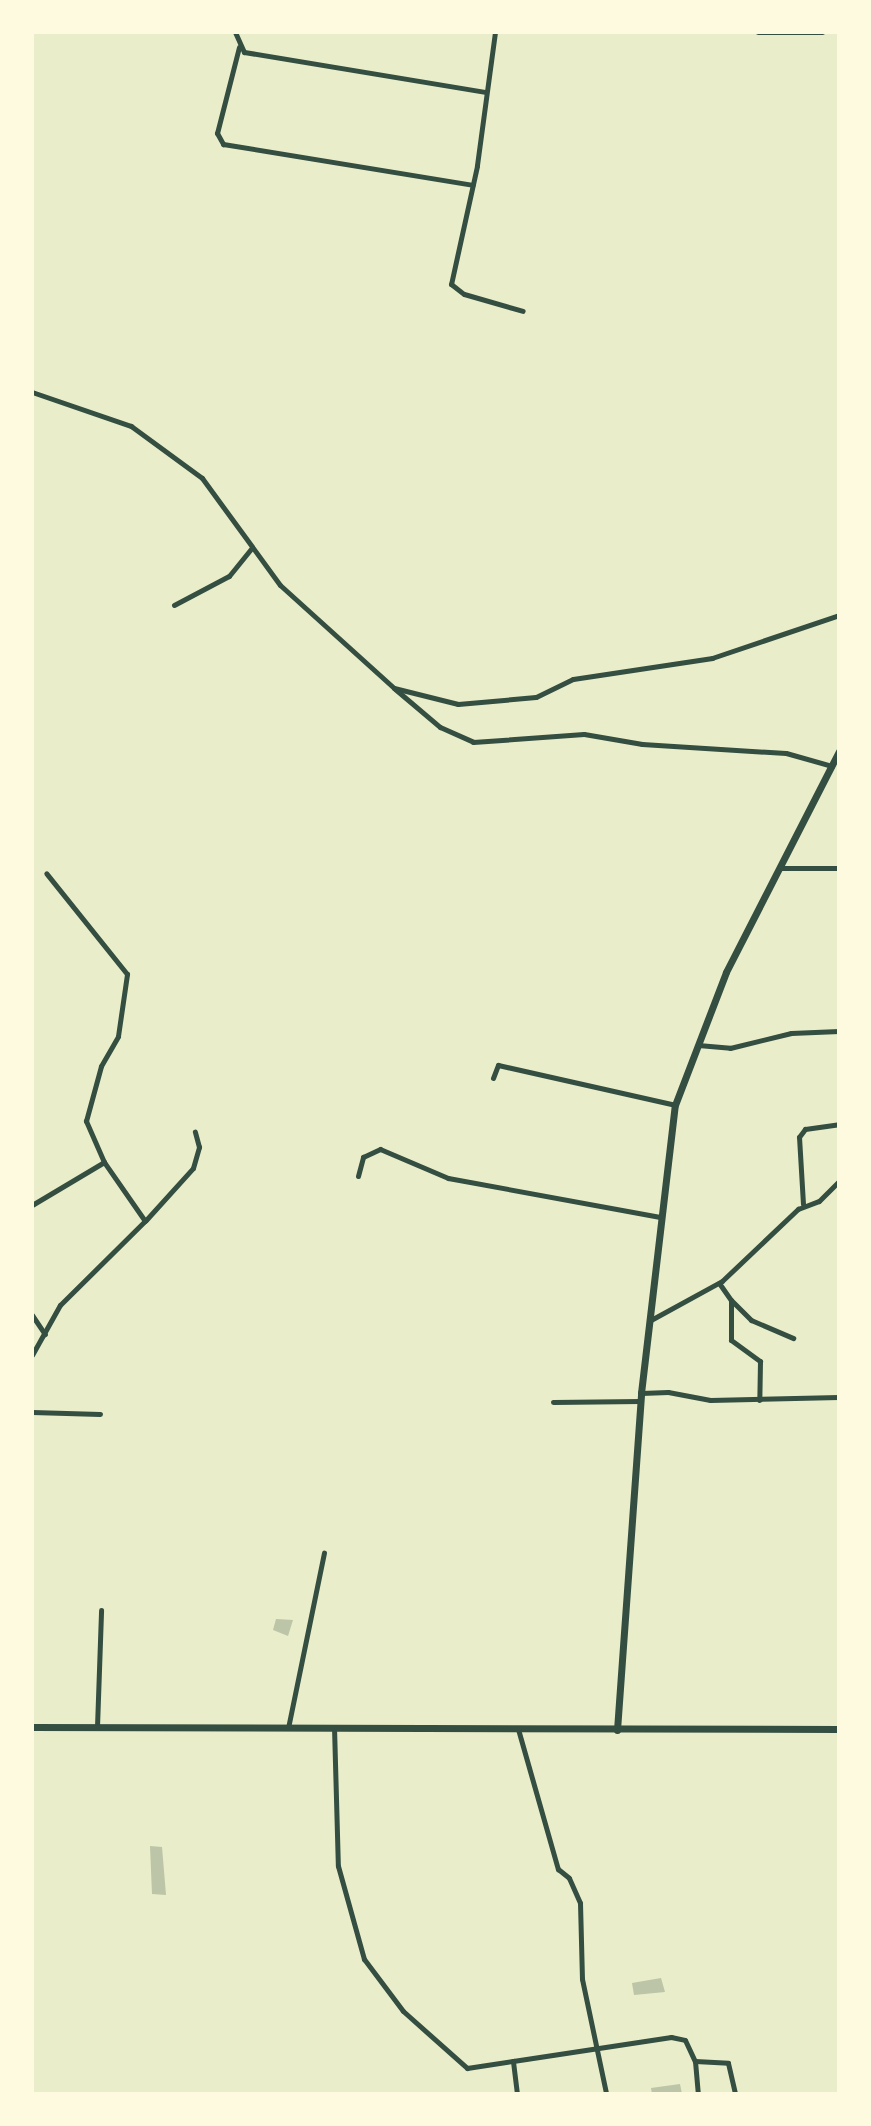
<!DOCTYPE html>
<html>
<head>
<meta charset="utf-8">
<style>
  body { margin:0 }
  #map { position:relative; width:871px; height:2126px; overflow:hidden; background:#e9edc9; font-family:"PT Sans Narrow",sans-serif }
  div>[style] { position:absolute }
  .building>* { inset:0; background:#bcc5a7 }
  .minor>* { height:5px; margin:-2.5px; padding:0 2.5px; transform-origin:2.5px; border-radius:2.5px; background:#344e41 }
  .tertiary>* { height:7px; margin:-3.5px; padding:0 3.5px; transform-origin:3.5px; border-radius:3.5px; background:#344e41 }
  .secondary>* { height:7px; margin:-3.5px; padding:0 3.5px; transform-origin:3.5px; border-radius:3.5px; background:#344e41 }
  span { translate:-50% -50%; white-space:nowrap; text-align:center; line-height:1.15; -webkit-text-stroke:8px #fefae0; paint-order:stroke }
  .frame { position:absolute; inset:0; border:34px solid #fefae0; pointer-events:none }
</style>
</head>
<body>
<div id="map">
  <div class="building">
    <div style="clip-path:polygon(276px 1619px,293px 1620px,288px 1636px,273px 1630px)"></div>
    <div style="clip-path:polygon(150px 1846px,162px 1847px,166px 1895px,152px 1894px)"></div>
    <div style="clip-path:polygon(661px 1978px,665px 1992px,634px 1995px,632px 1983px)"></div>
    <div style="clip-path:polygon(680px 2084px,682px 2094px,652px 2094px,651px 2088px)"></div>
  </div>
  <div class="minor">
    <div style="left:235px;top:32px;width:22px;rotate:66deg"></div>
    <div style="left:244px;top:52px;width:244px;rotate:9.4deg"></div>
    <div style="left:495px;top:32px;width:135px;rotate:97.7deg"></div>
    <div style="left:477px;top:166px;width:121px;rotate:102.4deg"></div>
    <div style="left:451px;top:284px;width:16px;rotate:38deg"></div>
    <div style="left:464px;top:294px;width:61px;rotate:16.1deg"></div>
    <div style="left:758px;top:32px;width:64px"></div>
    <div style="left:239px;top:47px;width:89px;rotate:104.3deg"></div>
    <div style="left:217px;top:133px;width:13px;rotate:61deg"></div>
    <div style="left:223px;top:144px;width:253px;rotate:9.3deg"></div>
    <div style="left:32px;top:392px;width:105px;rotate:19deg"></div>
    <div style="left:131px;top:426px;width:88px;rotate:36.2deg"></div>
    <div style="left:202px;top:478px;width:132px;rotate:53.9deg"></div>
    <div style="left:280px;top:585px;width:154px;rotate:42.1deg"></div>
    <div style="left:394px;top:688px;width:66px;rotate:14deg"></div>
    <div style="left:458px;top:704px;width:78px;rotate:-5.1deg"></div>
    <div style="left:536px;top:697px;width:41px;rotate:-25.9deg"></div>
    <div style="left:573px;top:679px;width:141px;rotate:-8.6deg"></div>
    <div style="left:712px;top:658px;width:134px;rotate:-18.7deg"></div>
    <div style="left:174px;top:605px;width:62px;rotate:-27.8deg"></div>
    <div style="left:229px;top:576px;width:36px;rotate:-51deg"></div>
    <div style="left:395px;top:689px;width:59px;rotate:40.2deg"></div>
    <div style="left:440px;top:727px;width:36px;rotate:24deg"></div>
    <div style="left:473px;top:742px;width:111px;rotate:-4.1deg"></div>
    <div style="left:584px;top:734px;width:59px;rotate:9.8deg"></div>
    <div style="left:642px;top:744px;width:144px;rotate:3.6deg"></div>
    <div style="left:786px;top:753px;width:48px;rotate:15.8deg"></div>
    <div style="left:782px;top:868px;width:57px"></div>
    <div style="left:698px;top:1045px;width:32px;rotate:5deg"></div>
    <div style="left:730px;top:1048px;width:63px;rotate:-13.8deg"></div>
    <div style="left:791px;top:1033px;width:48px;rotate:-2.4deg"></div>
    <div style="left:493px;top:1078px;width:14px;rotate:-69deg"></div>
    <div style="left:498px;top:1065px;width:181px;rotate:12.7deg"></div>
    <div style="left:358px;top:1176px;width:20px;rotate:-75deg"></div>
    <div style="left:363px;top:1157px;width:19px;rotate:-25deg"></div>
    <div style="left:380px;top:1149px;width:74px;rotate:23.1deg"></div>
    <div style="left:448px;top:1178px;width:217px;rotate:10.4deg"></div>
    <div style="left:803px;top:1204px;width:67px;rotate:-93.4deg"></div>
    <div style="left:799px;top:1137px;width:10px;rotate:-53deg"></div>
    <div style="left:805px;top:1129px;width:34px;rotate:-8deg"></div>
    <div style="left:32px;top:1205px;width:84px;rotate:-30.8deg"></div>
    <div style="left:146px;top:1220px;width:70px;rotate:-47.9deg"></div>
    <div style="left:193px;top:1168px;width:22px;rotate:-74deg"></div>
    <div style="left:199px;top:1147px;width:16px;rotate:-105deg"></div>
    <div style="left:719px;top:1283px;width:21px;rotate:55deg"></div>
    <div style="left:731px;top:1300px;width:40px;rotate:90deg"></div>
    <div style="left:731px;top:1340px;width:36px;rotate:36deg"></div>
    <div style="left:760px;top:1361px;width:39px;rotate:91deg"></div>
    <div style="left:732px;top:1301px;width:27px;rotate:45deg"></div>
    <div style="left:751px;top:1320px;width:46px;rotate:23.2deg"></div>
    <div style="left:32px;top:1315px;width:23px;rotate:56deg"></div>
    <div style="left:649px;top:1321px;width:83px;rotate:-28.7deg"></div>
    <div style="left:722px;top:1281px;width:105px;rotate:-43.5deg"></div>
    <div style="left:798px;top:1209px;width:22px;rotate:-21deg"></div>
    <div style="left:819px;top:1201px;width:28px;rotate:-45deg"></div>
    <div style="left:32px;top:1355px;width:57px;rotate:-60.8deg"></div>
    <div style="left:60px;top:1305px;width:120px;rotate:-44.7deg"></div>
    <div style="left:145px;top:1221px;width:72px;rotate:-124.8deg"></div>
    <div style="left:104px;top:1162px;width:45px;rotate:-113.7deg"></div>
    <div style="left:86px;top:1121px;width:57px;rotate:-74.7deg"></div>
    <div style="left:101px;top:1066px;width:34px;rotate:-60deg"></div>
    <div style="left:118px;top:1036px;width:63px;rotate:-81.7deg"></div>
    <div style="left:127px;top:974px;width:129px;rotate:-128.7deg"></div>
    <div style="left:641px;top:1393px;width:27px;rotate:-2deg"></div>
    <div style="left:668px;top:1392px;width:43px;rotate:10.8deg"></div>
    <div style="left:710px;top:1400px;width:129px;rotate:-1.3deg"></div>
    <div style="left:553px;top:1402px;width:87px;rotate:-0.7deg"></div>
    <div style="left:32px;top:1412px;width:68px;rotate:1.7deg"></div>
    <div style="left:97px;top:1727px;width:117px;rotate:-88deg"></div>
    <div style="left:334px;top:1727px;width:139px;rotate:88.4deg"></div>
    <div style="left:338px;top:1866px;width:97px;rotate:74.4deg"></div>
    <div style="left:364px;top:1959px;width:65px;rotate:53.1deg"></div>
    <div style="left:403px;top:2011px;width:86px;rotate:41.7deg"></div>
    <div style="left:467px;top:2068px;width:47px;rotate:-8.7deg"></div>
    <div style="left:288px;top:1728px;width:179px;rotate:-78.4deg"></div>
    <div style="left:518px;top:1729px;width:146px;rotate:74.1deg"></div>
    <div style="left:558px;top:1869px;width:14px;rotate:39deg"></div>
    <div style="left:569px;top:1878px;width:27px;rotate:66deg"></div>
    <div style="left:580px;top:1903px;width:76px;rotate:88.5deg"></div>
    <div style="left:582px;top:1979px;width:116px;rotate:78.1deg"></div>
    <div style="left:695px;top:2061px;width:33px;rotate:3deg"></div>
    <div style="left:728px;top:2063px;width:32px;rotate:77deg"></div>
    <div style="left:517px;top:2094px;width:33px;rotate:-97deg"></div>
    <div style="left:513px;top:2061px;width:160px;rotate:-8.6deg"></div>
    <div style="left:671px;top:2037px;width:14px;rotate:12deg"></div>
    <div style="left:685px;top:2040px;width:23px;rotate:65deg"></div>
    <div style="left:695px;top:2061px;width:33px;rotate:85deg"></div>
  </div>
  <div class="tertiary">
    <div style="left:617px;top:1730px;width:338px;rotate:-85.9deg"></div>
    <div style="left:641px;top:1393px;width:290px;rotate:-83.3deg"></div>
    <div style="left:675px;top:1105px;width:142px;rotate:-69deg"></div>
    <div style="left:726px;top:972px;width:248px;rotate:-62.9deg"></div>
  </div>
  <div class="secondary">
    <div style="left:32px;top:1727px;width:807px;rotate:0.14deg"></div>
  </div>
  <div class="frame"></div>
</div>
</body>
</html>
